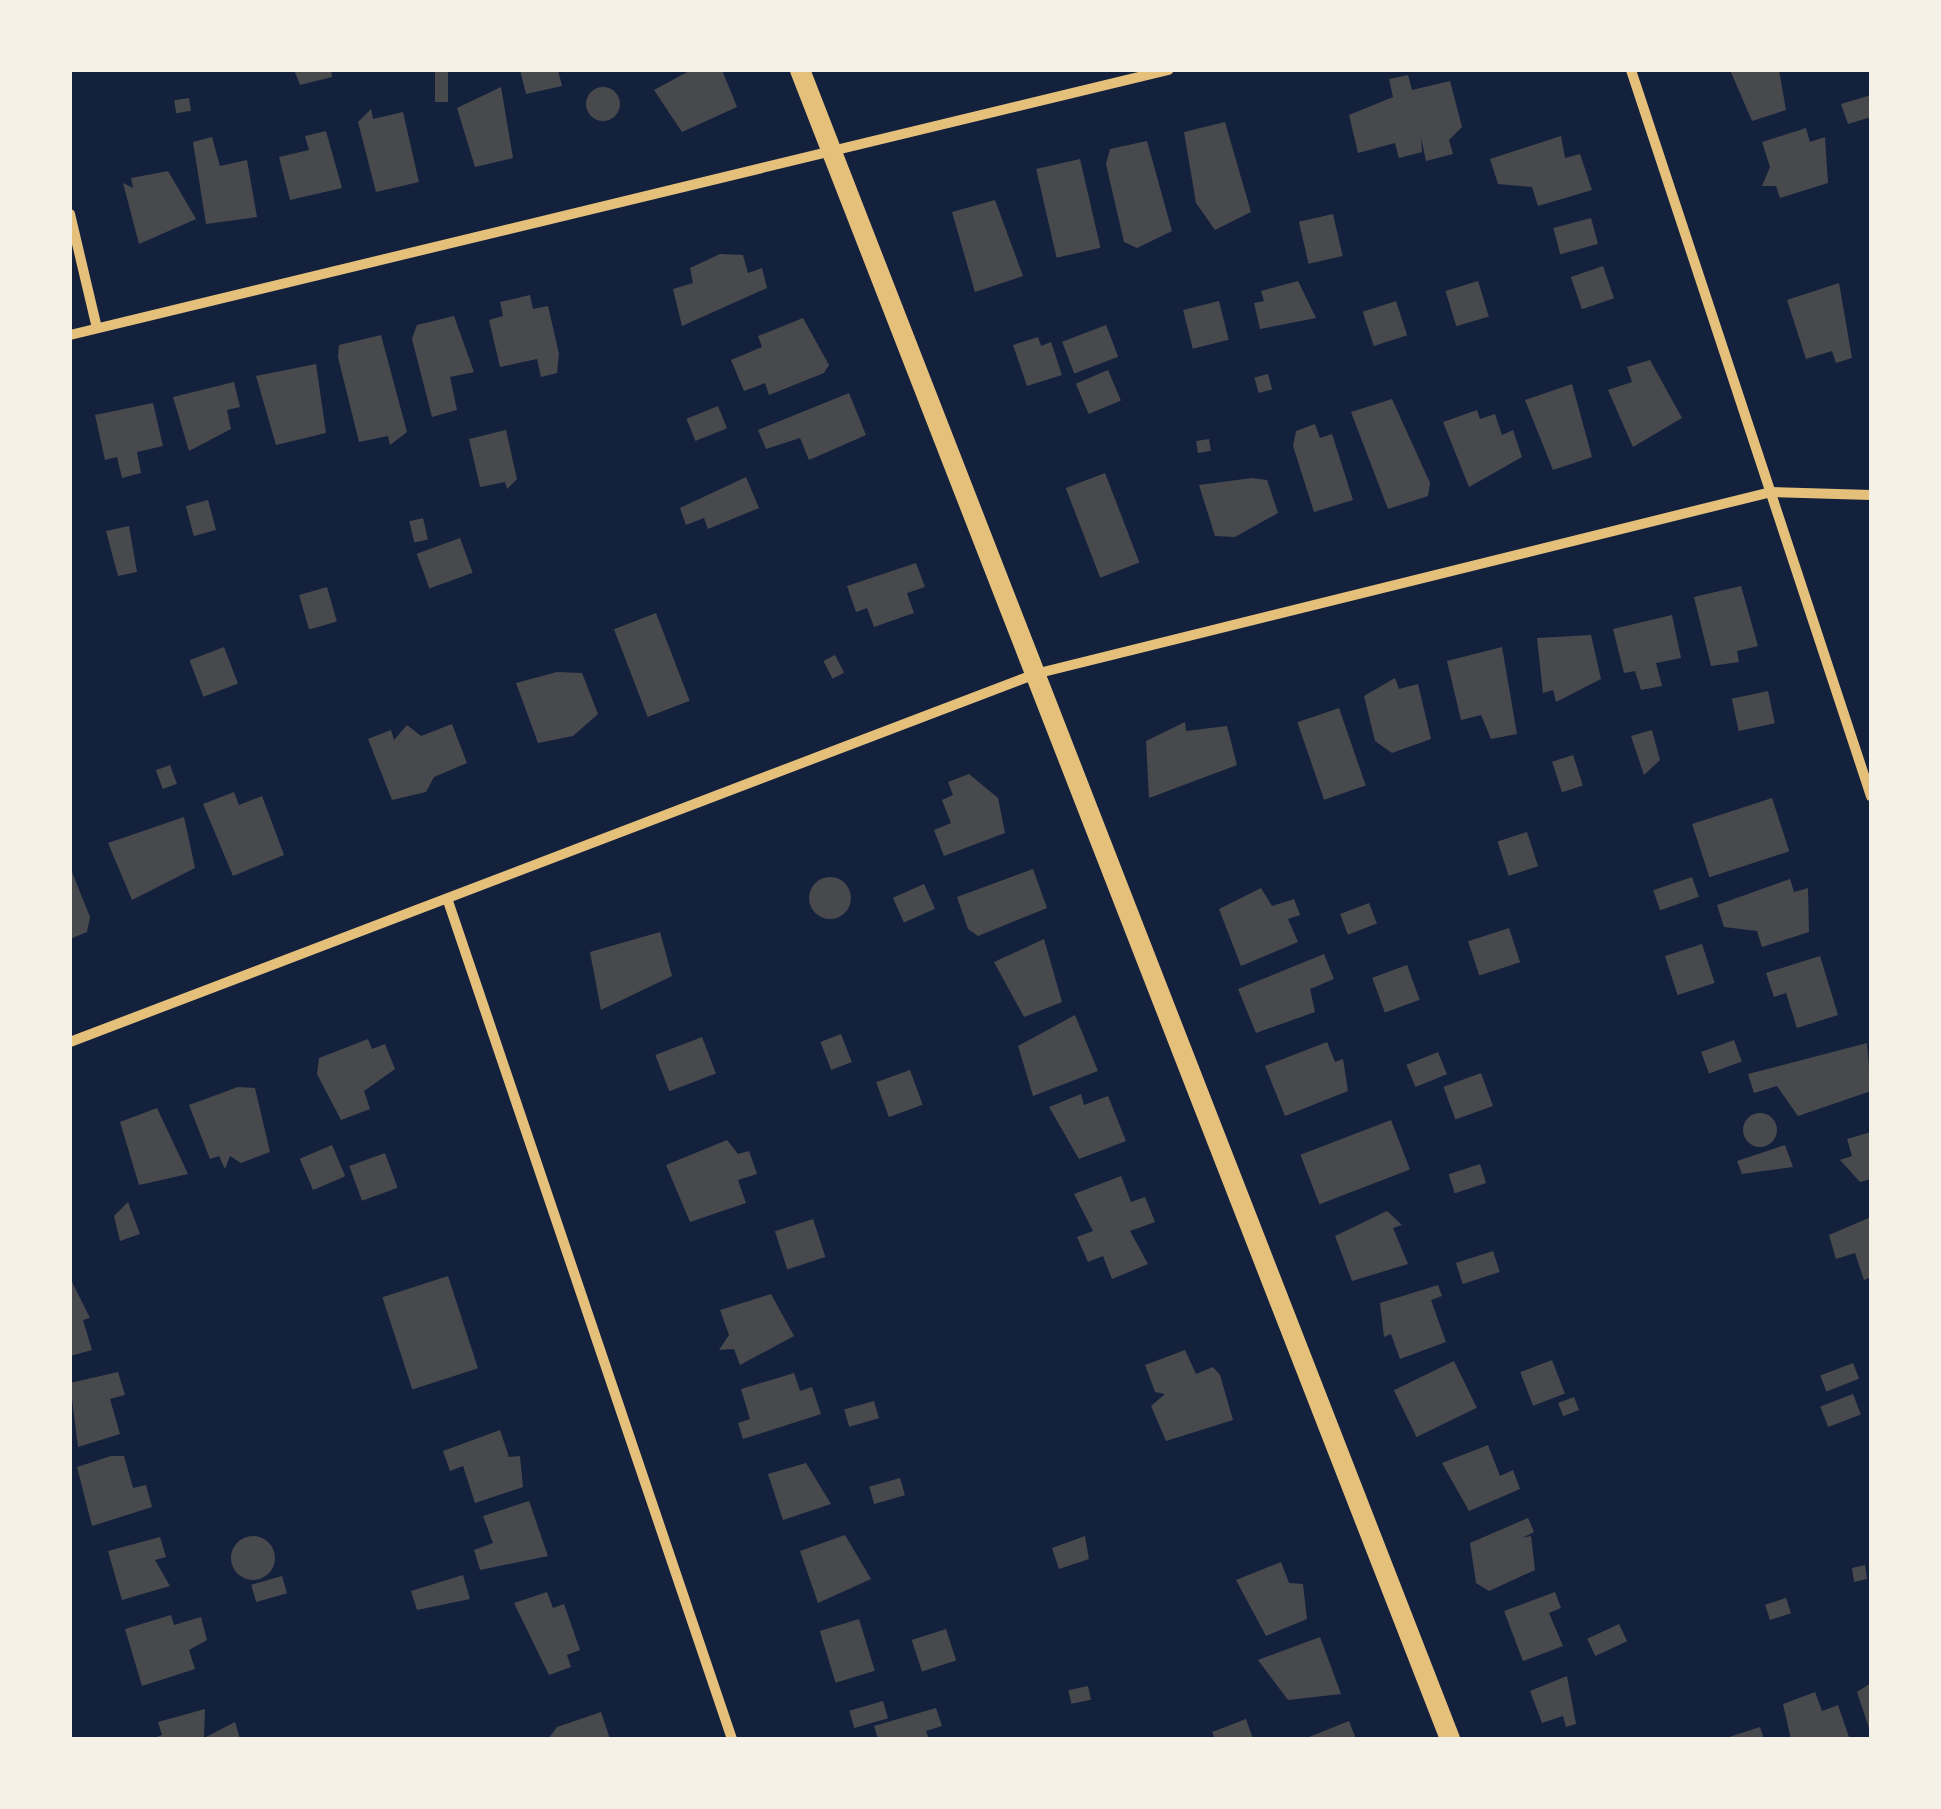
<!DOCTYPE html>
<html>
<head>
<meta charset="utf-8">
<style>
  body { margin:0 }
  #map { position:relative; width:1941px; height:1809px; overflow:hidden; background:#14213d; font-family:Mulish,sans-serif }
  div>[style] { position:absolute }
  .building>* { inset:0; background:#48494c; transform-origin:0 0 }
  .round { border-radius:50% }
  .minor>* { height:10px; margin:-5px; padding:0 5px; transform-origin:5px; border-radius:5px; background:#e5c07b }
  .secondary>* { height:20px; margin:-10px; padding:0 10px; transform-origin:10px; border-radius:10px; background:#e5c07b }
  span { translate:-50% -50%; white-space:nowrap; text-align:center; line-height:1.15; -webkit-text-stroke:8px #f6f1e7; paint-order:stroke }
  .frame { position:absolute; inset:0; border:72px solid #f6f1e7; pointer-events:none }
</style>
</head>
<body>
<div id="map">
  <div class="building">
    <div style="clip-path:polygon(294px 70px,331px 70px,332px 77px,300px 85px)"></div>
    <div style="left:435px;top:70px;width:13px;height:32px"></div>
    <div style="clip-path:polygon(520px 70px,558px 70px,562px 86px,526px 94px)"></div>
    <div style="clip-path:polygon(691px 70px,722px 70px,737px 107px,682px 132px,654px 90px)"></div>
    <div style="clip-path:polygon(1730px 70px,1779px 70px,1786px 110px,1752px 121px)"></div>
    <div style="clip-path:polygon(1408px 75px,1412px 90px,1450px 81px,1462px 127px,1449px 140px,1453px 154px,1426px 161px,1421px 138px,1422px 152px,1399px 158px,1395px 143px,1358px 153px,1349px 115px,1393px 97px,1389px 79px)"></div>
    <div class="round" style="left:586px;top:87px;width:34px;height:34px"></div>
    <div style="clip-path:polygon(501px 87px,513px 158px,475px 167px,457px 108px)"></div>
    <div style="clip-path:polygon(1871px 95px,1871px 117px,1848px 124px,1841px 104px)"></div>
    <div style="left:189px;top:98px;width:13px;height:15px;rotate:81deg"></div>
    <div style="clip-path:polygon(371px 109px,373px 119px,403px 112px,419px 182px,376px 192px,358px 122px)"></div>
    <div style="clip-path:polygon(1225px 122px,1251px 212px,1215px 230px,1196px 203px,1184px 132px)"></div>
    <div style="clip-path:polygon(1806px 128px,1810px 142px,1825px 137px,1828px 183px,1780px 198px,1776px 186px,1762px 186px,1770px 167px,1762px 142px)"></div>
    <div style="clip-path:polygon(326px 131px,342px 188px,290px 200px,279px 157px,309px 150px,305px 136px)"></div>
    <div style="clip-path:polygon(1561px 136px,1565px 158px,1580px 154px,1592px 190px,1538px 206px,1532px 187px,1498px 184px,1490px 159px)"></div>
    <div style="clip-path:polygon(212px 137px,220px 166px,247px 160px,257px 217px,206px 224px,193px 142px)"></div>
    <div style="clip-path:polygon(1147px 141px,1172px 231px,1137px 248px,1124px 242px,1106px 164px,1110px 149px)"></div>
    <div style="left:1080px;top:159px;width:91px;height:45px;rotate:77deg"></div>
    <div style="clip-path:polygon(168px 171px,196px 219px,139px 244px,123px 183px,133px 188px,131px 178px)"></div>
    <div style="clip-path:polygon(995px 200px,1023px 276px,975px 292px,952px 212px)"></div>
    <div style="left:1333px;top:214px;width:43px;height:35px;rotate:77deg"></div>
    <div style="left:1591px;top:218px;width:27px;height:39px;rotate:75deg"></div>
    <div style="clip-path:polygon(720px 254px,743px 255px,748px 273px,762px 268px,767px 288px,682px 326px,673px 289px,693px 283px,690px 268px)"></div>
    <div style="left:1603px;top:266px;width:34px;height:34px;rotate:71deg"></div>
    <div style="clip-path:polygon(1298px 281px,1316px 318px,1260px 329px,1254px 303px,1264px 301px,1261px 291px)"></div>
    <div style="left:1478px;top:281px;width:37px;height:34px;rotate:73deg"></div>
    <div style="clip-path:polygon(1839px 283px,1852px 358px,1836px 363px,1832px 351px,1806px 359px,1787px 300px)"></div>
    <div style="clip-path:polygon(530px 295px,533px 309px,548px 306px,559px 354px,557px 373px,541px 377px,537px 359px,500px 367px,489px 320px,503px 316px,500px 302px)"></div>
    <div style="left:1219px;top:301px;width:40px;height:37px;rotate:76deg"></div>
    <div style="left:1396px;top:301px;width:36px;height:35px;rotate:72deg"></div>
    <div style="clip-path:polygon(454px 316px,474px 372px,450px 377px,457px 410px,432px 417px,412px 339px,417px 325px)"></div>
    <div style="clip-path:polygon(803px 318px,829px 365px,824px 373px,769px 395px,765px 383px,744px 391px,731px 360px,762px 347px,758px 336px)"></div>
    <div style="left:1106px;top:325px;width:34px;height:47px;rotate:69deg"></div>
    <div style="clip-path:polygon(381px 335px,407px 432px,390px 445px,388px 436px,359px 442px,338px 357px,339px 345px)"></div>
    <div style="clip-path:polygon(1038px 337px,1041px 346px,1051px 342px,1062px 375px,1027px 386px,1013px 345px)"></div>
    <div style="clip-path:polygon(1650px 360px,1682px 418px,1633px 447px,1608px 390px,1632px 382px,1627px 367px)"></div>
    <div style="clip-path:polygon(316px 364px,326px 433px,276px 445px,256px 376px)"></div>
    <div style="left:1108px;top:370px;width:33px;height:35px;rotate:67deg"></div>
    <div style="left:1268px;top:374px;width:16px;height:14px;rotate:75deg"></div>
    <div style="clip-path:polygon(234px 382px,240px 407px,227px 410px,231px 429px,189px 451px,173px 397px)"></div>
    <div style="clip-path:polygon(1572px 384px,1592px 457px,1553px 470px,1525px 400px)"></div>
    <div style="clip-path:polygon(849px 393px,866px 435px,809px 460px,800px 438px,766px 449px,758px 430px)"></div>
    <div style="clip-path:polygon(1392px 399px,1430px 483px,1428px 496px,1388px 509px,1351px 412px)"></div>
    <div style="clip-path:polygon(153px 403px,163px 446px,137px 452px,141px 473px,122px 478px,117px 457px,105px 460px,95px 415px)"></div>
    <div style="left:718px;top:406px;width:24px;height:34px;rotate:68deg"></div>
    <div style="clip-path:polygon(1477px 410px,1480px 419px,1495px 414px,1502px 435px,1513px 430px,1522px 457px,1469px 487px,1443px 422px)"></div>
    <div style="clip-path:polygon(1315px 424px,1320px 438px,1332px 434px,1353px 500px,1314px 512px,1293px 446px,1296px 431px)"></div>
    <div style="clip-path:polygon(506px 430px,517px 479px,507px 489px,505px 482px,480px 487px,469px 439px)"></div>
    <div style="left:1209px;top:439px;width:12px;height:13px;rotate:81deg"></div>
    <div style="left:1105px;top:473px;width:96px;height:42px;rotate:69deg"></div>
    <div style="clip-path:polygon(746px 477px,759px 508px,708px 529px,704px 518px,686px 525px,680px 508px)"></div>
    <div style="clip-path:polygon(1252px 478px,1267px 480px,1278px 513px,1235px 537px,1215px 536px,1199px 485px)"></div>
    <div style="left:208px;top:500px;width:31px;height:23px;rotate:75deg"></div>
    <div style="left:423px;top:518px;width:22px;height:14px;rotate:77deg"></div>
    <div style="clip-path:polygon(129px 526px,137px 572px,118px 576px,106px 531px)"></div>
    <div style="left:460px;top:538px;width:37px;height:46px;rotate:70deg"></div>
    <div style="clip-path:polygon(916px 563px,925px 587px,907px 593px,914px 613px,874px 627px,867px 608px,856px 612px,847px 586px)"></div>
    <div style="clip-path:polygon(1741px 586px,1758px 646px,1737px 651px,1739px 662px,1711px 666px,1694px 597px)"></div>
    <div style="left:327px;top:587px;width:36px;height:29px;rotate:74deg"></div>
    <div style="left:656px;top:613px;width:94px;height:45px;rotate:69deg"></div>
    <div style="clip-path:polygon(1672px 615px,1681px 658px,1656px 663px,1662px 686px,1641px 690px,1635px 671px,1624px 673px,1613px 629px)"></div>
    <div style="clip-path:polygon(1591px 635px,1601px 679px,1556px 702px,1553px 690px,1543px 693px,1537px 638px)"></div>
    <div style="left:224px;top:647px;width:39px;height:37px;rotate:69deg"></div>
    <div style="clip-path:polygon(1502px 647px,1517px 734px,1491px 739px,1481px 715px,1461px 720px,1447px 661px)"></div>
    <div style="left:835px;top:655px;width:20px;height:13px;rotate:63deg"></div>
    <div style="clip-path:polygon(557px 672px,582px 673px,598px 714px,573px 736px,538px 743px,516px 683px)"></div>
    <div style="clip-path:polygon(1395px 678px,1399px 689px,1418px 684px,1431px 739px,1392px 753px,1375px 741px,1364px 696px)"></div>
    <div style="left:1768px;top:691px;width:33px;height:37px;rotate:78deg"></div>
    <div style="left:1339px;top:708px;width:82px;height:44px;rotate:71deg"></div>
    <div style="clip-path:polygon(1185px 722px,1186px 731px,1227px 726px,1237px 765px,1149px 798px,1146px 741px)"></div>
    <div style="clip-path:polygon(452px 724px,467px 763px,434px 777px,426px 792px,392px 800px,368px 739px,391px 730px,394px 740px,407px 725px,421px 736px)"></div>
    <div style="clip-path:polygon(1652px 730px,1660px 760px,1644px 775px,1631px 736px)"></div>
    <div style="left:1573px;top:755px;width:32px;height:22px;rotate:72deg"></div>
    <div style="left:170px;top:765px;width:20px;height:15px;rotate:70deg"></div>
    <div style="clip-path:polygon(969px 774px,998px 798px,1005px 833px,944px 856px,934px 830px,951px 823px,942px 800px,953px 795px,948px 782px)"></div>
    <div style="clip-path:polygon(234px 792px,239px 805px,262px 796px,284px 855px,233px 876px,203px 804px)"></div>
    <div style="left:1772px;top:798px;width:56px;height:84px;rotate:72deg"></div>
    <div style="clip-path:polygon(184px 817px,195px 868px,132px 900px,108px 843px)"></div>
    <div style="left:1527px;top:832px;width:36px;height:31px;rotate:72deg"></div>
    <div style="clip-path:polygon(70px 867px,90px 917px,87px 932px,70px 939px)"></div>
    <div style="clip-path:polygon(1033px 869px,1047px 908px,978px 936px,968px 929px,957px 897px)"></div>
    <div class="round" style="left:809px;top:877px;width:42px;height:42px"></div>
    <div style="left:1692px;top:877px;width:21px;height:41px;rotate:71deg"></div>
    <div style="clip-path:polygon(1790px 879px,1794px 892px,1808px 888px,1809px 932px,1762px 947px,1757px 931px,1724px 927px,1717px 905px)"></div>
    <div style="left:924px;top:884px;width:27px;height:34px;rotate:66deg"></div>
    <div style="clip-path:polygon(1261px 888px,1272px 906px,1294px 899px,1300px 915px,1288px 919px,1298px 942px,1241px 966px,1219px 909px)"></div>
    <div style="left:1369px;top:903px;width:22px;height:31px;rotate:69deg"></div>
    <div style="left:1509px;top:928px;width:36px;height:43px;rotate:72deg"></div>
    <div style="clip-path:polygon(660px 932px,672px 976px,601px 1010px,590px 952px)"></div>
    <div style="clip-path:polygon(1044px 939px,1062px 1002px,1024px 1017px,994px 962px)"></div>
    <div style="left:1702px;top:944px;width:41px;height:39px;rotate:72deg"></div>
    <div style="clip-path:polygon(1324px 954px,1334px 979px,1310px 989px,1315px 1012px,1256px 1033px,1238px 989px)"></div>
    <div style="clip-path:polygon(1820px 956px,1838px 1015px,1797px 1028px,1786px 993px,1774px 997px,1766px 973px)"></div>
    <div style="left:1407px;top:965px;width:37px;height:37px;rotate:70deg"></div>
    <div style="clip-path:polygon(1075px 1015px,1098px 1071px,1033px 1096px,1018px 1046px)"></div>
    <div style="left:841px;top:1034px;width:30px;height:22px;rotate:69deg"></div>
    <div style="left:702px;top:1037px;width:39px;height:50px;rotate:69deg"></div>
    <div style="clip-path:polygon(368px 1039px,372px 1049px,385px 1044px,395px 1069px,364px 1091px,370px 1109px,341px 1120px,317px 1074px,319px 1058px)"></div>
    <div style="left:1734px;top:1040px;width:23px;height:35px;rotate:70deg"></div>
    <div style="clip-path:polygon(1327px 1042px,1335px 1062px,1343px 1059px,1348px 1091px,1285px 1116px,1265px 1066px)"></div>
    <div style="clip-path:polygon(1867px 1043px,1871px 1091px,1798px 1116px,1777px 1086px,1754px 1093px,1748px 1074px)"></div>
    <div style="left:1438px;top:1052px;width:24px;height:34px;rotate:68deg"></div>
    <div style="left:910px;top:1070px;width:37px;height:36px;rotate:70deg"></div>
    <div style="left:1481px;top:1073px;width:35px;height:40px;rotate:70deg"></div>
    <div style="clip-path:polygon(238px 1087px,255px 1088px,270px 1152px,241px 1163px,230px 1156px,225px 1169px,219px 1156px,210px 1159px,189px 1105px)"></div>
    <div style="clip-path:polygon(1081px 1094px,1084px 1105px,1108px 1096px,1126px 1141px,1079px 1159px,1049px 1107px)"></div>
    <div style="clip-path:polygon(157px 1108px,188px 1174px,139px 1185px,120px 1122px)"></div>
    <div class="round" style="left:1743px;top:1113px;width:34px;height:34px"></div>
    <div style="left:1391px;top:1120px;width:53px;height:97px;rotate:69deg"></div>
    <div style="clip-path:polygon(1871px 1132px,1871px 1179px,1860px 1182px,1840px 1160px,1852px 1156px,1847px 1139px)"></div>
    <div style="clip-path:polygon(727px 1140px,738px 1154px,749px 1151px,757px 1174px,738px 1180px,746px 1203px,690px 1222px,666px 1165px)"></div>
    <div style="left:332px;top:1145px;width:34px;height:35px;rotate:67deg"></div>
    <div style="clip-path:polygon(1785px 1145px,1793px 1167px,1742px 1174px,1737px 1161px)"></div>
    <div style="left:385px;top:1153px;width:37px;height:38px;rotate:70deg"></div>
    <div style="left:1480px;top:1164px;width:20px;height:33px;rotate:72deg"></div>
    <div style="clip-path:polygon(1121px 1176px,1131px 1202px,1145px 1197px,1155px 1222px,1130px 1231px,1148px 1264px,1112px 1279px,1103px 1256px,1088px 1262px,1077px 1237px,1093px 1231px,1074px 1194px)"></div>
    <div style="clip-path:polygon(128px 1202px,140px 1234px,120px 1241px,114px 1216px)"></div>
    <div style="clip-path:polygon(1387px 1211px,1402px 1225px,1393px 1228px,1408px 1264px,1352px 1281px,1335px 1236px)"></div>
    <div style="clip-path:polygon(1871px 1217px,1871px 1277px,1864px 1280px,1855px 1253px,1836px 1259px,1829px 1235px)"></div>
    <div style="left:813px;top:1219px;width:40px;height:40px;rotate:72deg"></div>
    <div style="left:1493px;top:1251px;width:22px;height:39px;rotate:72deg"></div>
    <div style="left:448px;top:1276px;width:97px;height:69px;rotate:72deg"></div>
    <div style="clip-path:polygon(71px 1280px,90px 1318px,83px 1320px,92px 1350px,70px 1356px)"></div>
    <div style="clip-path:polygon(1438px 1285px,1442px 1296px,1431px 1300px,1446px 1342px,1400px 1359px,1391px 1334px,1384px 1337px,1380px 1303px)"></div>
    <div style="clip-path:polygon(771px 1294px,794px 1336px,740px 1365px,734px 1349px,719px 1350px,729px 1335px,720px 1310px)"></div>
    <div style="clip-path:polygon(1185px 1350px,1196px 1374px,1213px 1367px,1220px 1375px,1233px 1420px,1166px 1441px,1151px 1406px,1165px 1394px,1155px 1392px,1145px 1365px)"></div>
    <div style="left:1552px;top:1360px;width:36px;height:34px;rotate:69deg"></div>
    <div style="left:1454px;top:1361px;width:52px;height:67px;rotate:64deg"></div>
    <div style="left:1853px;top:1363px;width:17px;height:35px;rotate:69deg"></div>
    <div style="clip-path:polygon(118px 1372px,125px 1395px,110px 1399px,120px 1434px,78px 1447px,70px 1383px)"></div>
    <div style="clip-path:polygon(794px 1373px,800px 1391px,812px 1387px,821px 1414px,743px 1439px,738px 1423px,750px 1419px,741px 1389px)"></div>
    <div style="left:1853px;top:1394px;width:22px;height:35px;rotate:69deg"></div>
    <div style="left:1574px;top:1397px;width:14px;height:17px;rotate:69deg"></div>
    <div style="left:874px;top:1401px;width:18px;height:31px;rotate:74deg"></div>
    <div style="clip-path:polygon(500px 1430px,509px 1457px,520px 1456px,523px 1487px,475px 1503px,463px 1466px,450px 1471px,443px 1451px)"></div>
    <div style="clip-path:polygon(1488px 1445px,1500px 1476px,1513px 1470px,1520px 1489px,1469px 1511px,1442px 1463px)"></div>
    <div style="clip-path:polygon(111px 1456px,124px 1456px,133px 1488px,146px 1485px,152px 1507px,92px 1526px,77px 1467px)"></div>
    <div style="clip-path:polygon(806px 1463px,831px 1504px,783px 1520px,768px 1474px)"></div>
    <div style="left:900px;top:1478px;width:18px;height:32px;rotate:74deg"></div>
    <div style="clip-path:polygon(529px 1501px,548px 1556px,480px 1570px,474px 1550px,493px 1543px,483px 1516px)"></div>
    <div style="clip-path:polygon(1528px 1518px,1534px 1532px,1522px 1538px,1531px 1536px,1535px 1570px,1489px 1591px,1476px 1583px,1470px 1543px)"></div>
    <div style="clip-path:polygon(845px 1535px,871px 1579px,818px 1603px,800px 1551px)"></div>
    <div class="round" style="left:231px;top:1536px;width:44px;height:44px"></div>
    <div style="clip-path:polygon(1085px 1536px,1089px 1559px,1059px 1569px,1052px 1548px)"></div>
    <div style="clip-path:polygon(160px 1537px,166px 1557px,155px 1560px,170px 1586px,122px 1600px,108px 1551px)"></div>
    <div style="clip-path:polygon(1281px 1562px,1289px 1583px,1303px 1584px,1307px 1619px,1266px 1636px,1236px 1580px)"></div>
    <div style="clip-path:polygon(1865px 1565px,1867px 1579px,1854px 1582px,1852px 1568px)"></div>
    <div style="clip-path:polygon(463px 1575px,470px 1599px,417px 1610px,411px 1591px)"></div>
    <div style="left:282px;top:1576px;width:18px;height:32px;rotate:74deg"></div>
    <div style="clip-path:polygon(547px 1592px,553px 1608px,564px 1604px,580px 1650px,567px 1655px,571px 1667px,549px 1675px,514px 1603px)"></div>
    <div style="clip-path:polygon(1555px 1592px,1561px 1608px,1549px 1613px,1563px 1646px,1523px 1661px,1504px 1611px)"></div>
    <div style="left:1786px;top:1598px;width:16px;height:22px;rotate:72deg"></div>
    <div style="clip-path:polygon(171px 1615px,174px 1625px,201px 1617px,207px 1640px,189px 1650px,195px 1669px,142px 1686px,125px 1629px)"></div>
    <div style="left:859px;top:1619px;width:54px;height:41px;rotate:73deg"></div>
    <div style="left:1619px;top:1624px;width:19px;height:35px;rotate:65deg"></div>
    <div style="left:946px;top:1629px;width:33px;height:36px;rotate:72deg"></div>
    <div style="clip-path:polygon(1320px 1637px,1341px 1694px,1288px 1700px,1258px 1660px)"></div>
    <div style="clip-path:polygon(1567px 1676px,1576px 1724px,1566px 1727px,1563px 1716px,1542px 1723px,1530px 1691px)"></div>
    <div style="clip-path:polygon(1871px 1683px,1871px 1731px,1870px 1731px,1857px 1692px)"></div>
    <div style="left:1088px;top:1686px;width:14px;height:20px;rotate:78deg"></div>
    <div style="clip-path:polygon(1815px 1692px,1822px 1711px,1838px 1705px,1849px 1737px,1791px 1739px,1783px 1704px)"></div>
    <div style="left:883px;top:1701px;width:18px;height:35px;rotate:74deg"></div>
    <div style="clip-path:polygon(936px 1708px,942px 1726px,926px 1731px,929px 1739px,878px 1739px,874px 1726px)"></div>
    <div style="clip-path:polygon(205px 1709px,204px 1738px,235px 1722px,240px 1739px,151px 1739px,162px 1735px,158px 1722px)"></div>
    <div style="clip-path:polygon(601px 1712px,610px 1739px,548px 1739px,557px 1727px)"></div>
    <div style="clip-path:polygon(1246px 1719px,1253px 1739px,1215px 1739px,1212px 1732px)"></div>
    <div style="clip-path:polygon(1349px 1721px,1356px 1739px,1304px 1739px)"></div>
    <div style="clip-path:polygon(1760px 1727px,1764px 1739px,1726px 1739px,1726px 1738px)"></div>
  </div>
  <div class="minor">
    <div style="left:1631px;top:70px;width:765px;rotate:71.71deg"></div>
    <div style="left:70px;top:214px;width:117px;rotate:76.7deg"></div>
    <div style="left:70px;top:335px;width:1130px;rotate:-13.57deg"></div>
    <div style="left:448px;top:901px;width:885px;rotate:71.28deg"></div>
    <div style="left:70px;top:1042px;width:1033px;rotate:-20.87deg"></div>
    <div style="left:1035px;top:674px;width:758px;rotate:-13.89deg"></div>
    <div style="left:1771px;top:492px;width:100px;rotate:1.7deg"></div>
  </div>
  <div class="secondary">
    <div style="left:800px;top:70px;width:1791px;rotate:68.72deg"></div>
  </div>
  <div class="frame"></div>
</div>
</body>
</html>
